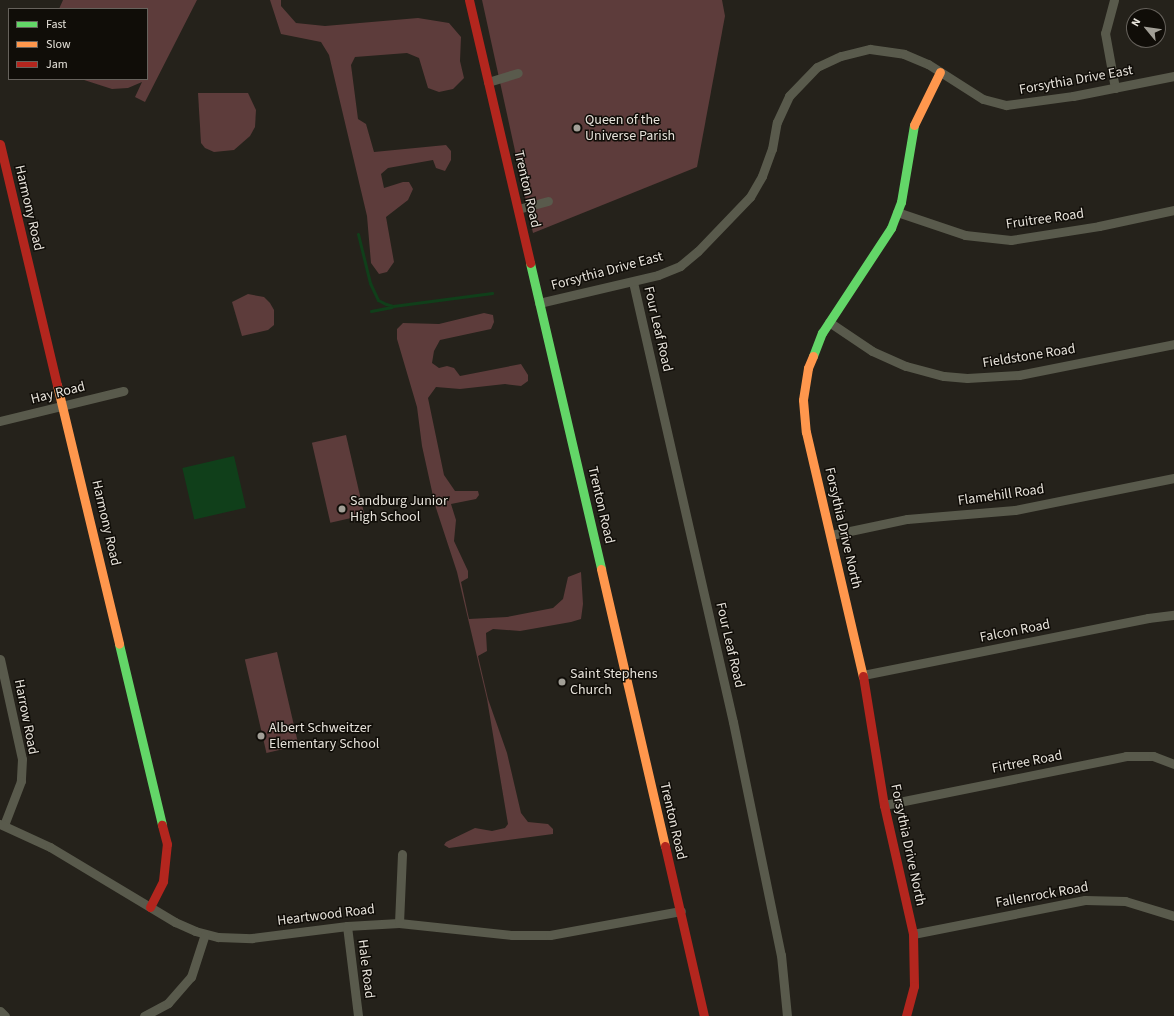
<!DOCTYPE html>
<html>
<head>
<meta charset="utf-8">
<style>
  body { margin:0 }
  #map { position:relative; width:1174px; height:1016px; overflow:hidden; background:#25221b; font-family:"Source Sans 3",sans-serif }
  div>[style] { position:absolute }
  .green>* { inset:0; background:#5d3c3b; transform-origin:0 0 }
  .water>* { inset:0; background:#103f1a; transform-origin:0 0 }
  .stream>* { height:3px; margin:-1.5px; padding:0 1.5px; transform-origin:1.5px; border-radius:1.5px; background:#103f1a }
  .street>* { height:9px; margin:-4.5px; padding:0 4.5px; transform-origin:4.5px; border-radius:4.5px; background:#595a4c }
  .fast>* { height:9px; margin:-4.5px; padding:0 4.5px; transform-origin:4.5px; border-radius:4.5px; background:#63d668 }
  .slow>* { height:9px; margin:-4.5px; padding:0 4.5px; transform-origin:4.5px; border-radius:4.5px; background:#ff974d }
  .jam>* { height:9px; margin:-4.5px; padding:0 4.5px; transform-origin:4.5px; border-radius:4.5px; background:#b3261e }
  .dots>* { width:11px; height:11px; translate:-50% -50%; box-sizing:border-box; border:2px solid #100d08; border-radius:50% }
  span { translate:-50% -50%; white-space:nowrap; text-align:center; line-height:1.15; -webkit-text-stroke:3px #100d08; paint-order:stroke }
  .street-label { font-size:14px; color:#e6e2da }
  .poi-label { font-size:14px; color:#e6e2da }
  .left { translate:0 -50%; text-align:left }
  .legend { position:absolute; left:8px; top:8px; width:140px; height:72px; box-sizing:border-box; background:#100d08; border:1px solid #66625c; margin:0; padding:5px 7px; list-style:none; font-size:12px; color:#e6e2da }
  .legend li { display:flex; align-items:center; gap:8px; height:20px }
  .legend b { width:20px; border:1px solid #66625c }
  .north { position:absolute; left:1126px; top:8px; width:40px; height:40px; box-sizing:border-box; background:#100d08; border:1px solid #66625c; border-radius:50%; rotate:299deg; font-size:11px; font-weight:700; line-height:16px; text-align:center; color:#e6e2da }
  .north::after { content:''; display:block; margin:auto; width:14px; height:18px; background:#a29f97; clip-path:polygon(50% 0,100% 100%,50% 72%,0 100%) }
</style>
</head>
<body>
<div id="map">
  <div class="green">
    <div style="clip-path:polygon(63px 0,197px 0,145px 102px,135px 97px,142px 82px,128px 88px,112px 89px,81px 79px,147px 79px,147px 9px,59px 9px)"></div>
    <div style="clip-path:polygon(270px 0,281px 0,281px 6px,296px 23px,325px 26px,418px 18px,449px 23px,461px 37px,460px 61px,464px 78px,453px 89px,439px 92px,428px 88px,419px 58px,407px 53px,355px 57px,351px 65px,358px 119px,366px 124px,374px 152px,446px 145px,451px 151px,451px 160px,445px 171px,436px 168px,433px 160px,388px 168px,381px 174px,384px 188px,403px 182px,409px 182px,413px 189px,408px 200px,386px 217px,394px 262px,387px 272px,379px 274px,371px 263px,367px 216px,329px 55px,321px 42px,281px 34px)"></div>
    <div style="clip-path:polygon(482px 0,722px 0,725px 16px,697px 167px,533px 233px)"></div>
    <div style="clip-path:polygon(198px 93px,248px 93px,256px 110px,255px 127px,250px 136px,234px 150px,214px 152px,205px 148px,201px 143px)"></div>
    <div style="clip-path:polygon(248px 294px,264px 297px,270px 303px,274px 310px,274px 325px,268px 330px,242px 336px,232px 302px)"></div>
    <div style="clip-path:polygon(484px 313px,493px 315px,494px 322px,491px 329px,440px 340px,434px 351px,432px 363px,439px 368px,447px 366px,454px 368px,460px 376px,521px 364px,528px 375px,528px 381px,521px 386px,505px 384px,460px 389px,436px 387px,428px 398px,444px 475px,455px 491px,478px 491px,479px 495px,476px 499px,451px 504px,456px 520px,454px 541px,468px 571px,468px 578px,461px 582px,469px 619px,507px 617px,553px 608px,563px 599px,568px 577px,581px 572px,583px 604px,581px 619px,571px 622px,520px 631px,493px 629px,486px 633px,487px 651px,478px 656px,488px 699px,507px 753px,521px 813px,528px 822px,548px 824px,553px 829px,553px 834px,449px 848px,444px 845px,446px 842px,475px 828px,492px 831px,505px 828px,508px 824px,487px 699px,457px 572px,435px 505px,422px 446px,417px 407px,397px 339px,397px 329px,403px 323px,439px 324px)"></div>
    <div style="left:346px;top:435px;width:82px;height:35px;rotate:77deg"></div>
    <div style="left:277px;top:652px;width:96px;height:33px;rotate:77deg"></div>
  </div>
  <div class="water">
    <div style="left:234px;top:456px;width:53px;height:53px;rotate:77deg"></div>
  </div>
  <div class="stream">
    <div style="left:358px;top:234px;width:50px;rotate:76.2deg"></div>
    <div style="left:370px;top:283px;width:19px;rotate:65deg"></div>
    <div style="left:378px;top:300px;width:9px;rotate:27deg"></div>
    <div style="left:386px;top:304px;width:7px;rotate:16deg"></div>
    <div style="left:393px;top:306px;width:100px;rotate:-7.5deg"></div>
    <div style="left:371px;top:311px;width:21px;rotate:-11deg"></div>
  </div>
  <div class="street">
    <div style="left:1114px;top:0;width:34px;rotate:105deg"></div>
    <div style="left:1105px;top:33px;width:56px;rotate:79.7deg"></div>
    <div style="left:488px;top:82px;width:31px;rotate:-17deg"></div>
    <div style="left:518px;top:209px;width:31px;rotate:-15deg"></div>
    <div style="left:897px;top:212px;width:72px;rotate:18.7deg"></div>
    <div style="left:965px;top:235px;width:46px;rotate:6.2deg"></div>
    <div style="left:1011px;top:240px;width:89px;rotate:-9deg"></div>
    <div style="left:1099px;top:226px;width:77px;rotate:-12deg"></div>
    <div style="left:633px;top:282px;width:451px;rotate:77.2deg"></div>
    <div style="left:733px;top:722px;width:238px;rotate:78.4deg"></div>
    <div style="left:781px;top:955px;width:61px;rotate:84.4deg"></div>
    <div style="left:539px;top:303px;width:122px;rotate:-13.2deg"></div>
    <div style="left:658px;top:275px;width:24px;rotate:-22deg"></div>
    <div style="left:680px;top:266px;width:23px;rotate:-40deg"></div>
    <div style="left:698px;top:251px;width:75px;rotate:-46.1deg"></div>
    <div style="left:750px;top:197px;width:24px;rotate:-60deg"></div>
    <div style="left:762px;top:176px;width:29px;rotate:-70deg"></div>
    <div style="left:772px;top:149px;width:27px;rotate:-80deg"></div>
    <div style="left:777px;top:122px;width:29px;rotate:-65deg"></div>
    <div style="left:789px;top:96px;width:40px;rotate:-46deg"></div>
    <div style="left:817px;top:67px;width:26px;rotate:-25deg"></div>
    <div style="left:841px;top:56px;width:30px;rotate:-14deg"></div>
    <div style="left:870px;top:49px;width:34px;rotate:8deg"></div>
    <div style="left:904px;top:54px;width:26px;rotate:23deg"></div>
    <div style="left:928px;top:64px;width:65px;rotate:32.5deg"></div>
    <div style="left:983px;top:99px;width:24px;rotate:15deg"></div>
    <div style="left:1006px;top:105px;width:68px;rotate:-7.7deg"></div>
    <div style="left:1073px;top:96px;width:103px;rotate:-11.2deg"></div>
    <div style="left:829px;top:322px;width:52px;rotate:34deg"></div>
    <div style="left:872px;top:351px;width:37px;rotate:24deg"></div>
    <div style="left:906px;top:366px;width:39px;rotate:15deg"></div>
    <div style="left:944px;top:376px;width:23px;rotate:5deg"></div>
    <div style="left:967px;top:378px;width:52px;rotate:-3.3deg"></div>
    <div style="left:1019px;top:375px;width:158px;rotate:-11.3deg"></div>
    <div style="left:0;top:421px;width:127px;rotate:-13.7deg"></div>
    <div style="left:831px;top:535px;width:78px;rotate:-11.9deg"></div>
    <div style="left:907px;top:519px;width:108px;rotate:-4.8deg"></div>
    <div style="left:1015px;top:510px;width:162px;rotate:-11.4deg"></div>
    <div style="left:0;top:659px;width:102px;rotate:77.6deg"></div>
    <div style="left:22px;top:759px;width:22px;rotate:93deg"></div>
    <div style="left:21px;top:781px;width:47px;rotate:111.1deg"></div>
    <div style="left:863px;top:675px;width:291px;rotate:-11.3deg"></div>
    <div style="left:1148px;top:618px;width:26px;rotate:-7deg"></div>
    <div style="left:884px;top:805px;width:247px;rotate:-11.4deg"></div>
    <div style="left:1126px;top:756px;width:27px"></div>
    <div style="left:1153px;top:756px;width:22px;rotate:21deg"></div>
    <div style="left:0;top:824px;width:55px;rotate:24.7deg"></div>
    <div style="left:50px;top:847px;width:146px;rotate:31deg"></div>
    <div style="left:175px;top:922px;width:22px;rotate:24deg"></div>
    <div style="left:195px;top:931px;width:24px;rotate:15deg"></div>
    <div style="left:218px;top:937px;width:34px;rotate:2deg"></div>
    <div style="left:252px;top:938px;width:96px;rotate:-7.2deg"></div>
    <div style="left:347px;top:926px;width:52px;rotate:-3.3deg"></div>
    <div style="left:399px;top:923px;width:114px;rotate:6.1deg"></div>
    <div style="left:512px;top:935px;width:38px"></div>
    <div style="left:550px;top:935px;width:133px;rotate:-10.4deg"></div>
    <div style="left:399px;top:923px;width:69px;rotate:-87.5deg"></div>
    <div style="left:347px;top:926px;width:91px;rotate:83deg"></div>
    <div style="left:913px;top:934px;width:175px;rotate:-11.2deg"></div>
    <div style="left:1085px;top:900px;width:40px;rotate:1.4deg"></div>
    <div style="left:1125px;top:901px;width:51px;rotate:17deg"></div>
    <div style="left:0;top:1011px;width:7px;rotate:45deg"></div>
    <div style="left:144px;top:1016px;width:27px;rotate:-28deg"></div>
    <div style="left:168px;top:1003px;width:35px;rotate:-49deg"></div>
    <div style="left:191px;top:977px;width:45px;rotate:-72deg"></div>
  </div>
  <div class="fast">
    <div style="left:530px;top:263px;width:314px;rotate:76.9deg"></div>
    <div style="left:813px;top:356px;width:25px;rotate:-69deg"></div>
    <div style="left:822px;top:333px;width:126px;rotate:-56.7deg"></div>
    <div style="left:891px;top:228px;width:28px;rotate:-69deg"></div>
    <div style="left:901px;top:202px;width:78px;rotate:-80.4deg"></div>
    <div style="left:119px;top:644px;width:186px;rotate:76.6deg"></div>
  </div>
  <div class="slow">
    <div style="left:914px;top:125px;width:59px;rotate:-63.9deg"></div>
    <div style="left:813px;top:356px;width:13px;rotate:113deg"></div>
    <div style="left:808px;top:368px;width:32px;rotate:99deg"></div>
    <div style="left:803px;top:400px;width:32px;rotate:85deg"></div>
    <div style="left:806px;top:432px;width:251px;rotate:76.9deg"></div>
    <div style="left:57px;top:385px;width:266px;rotate:76.5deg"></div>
    <div style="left:601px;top:569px;width:284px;rotate:77deg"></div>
  </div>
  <div class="jam">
    <div style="left:469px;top:0;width:270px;rotate:76.9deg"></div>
    <div style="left:0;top:144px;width:248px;rotate:76.7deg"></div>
    <div style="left:863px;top:676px;width:131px;rotate:80.8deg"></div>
    <div style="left:884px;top:805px;width:132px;rotate:77.3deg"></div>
    <div style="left:913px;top:934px;width:52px;rotate:88.9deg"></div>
    <div style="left:914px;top:986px;width:31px;rotate:105deg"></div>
    <div style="left:665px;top:846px;width:174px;rotate:77.1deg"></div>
    <div style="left:150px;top:907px;width:29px;rotate:-63deg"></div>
    <div style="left:163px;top:881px;width:37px;rotate:-84deg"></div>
    <div style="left:167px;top:844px;width:20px;rotate:-105deg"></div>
  </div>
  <div class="dots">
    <div style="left:577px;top:128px;background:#a29f97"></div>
    <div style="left:342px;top:509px;background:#a29f97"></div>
    <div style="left:562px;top:682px;background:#a29f97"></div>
    <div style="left:261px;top:736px;background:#a29f97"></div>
  </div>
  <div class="street-label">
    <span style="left:1076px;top:80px;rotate:-10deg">Forsythia Drive East</span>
    <span style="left:527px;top:189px;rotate:77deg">Trenton Road</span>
    <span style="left:29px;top:208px;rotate:77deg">Harmony Road</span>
    <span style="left:1045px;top:219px;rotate:-8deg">Fruitree Road</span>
    <span style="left:607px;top:271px;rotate:-15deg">Forsythia Drive East</span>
    <span style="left:658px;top:329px;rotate:77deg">Four Leaf Road</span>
    <span style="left:1029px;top:356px;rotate:-9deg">Fieldstone Road</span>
    <span style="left:58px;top:393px;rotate:-14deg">Hay Road</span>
    <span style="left:1001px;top:495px;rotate:-8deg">Flamehill Road</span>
    <span style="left:601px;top:505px;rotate:77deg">Trenton Road</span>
    <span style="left:106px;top:523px;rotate:77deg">Harmony Road</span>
    <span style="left:843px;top:528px;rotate:77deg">Forsythia Drive North</span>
    <span style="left:1015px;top:631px;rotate:-11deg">Falcon Road</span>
    <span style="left:730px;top:645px;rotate:77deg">Four Leaf Road</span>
    <span style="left:26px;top:717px;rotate:79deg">Harrow Road</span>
    <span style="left:1027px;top:762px;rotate:-11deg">Firtree Road</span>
    <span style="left:673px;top:821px;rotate:77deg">Trenton Road</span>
    <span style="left:908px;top:845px;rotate:78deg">Forsythia Drive North</span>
    <span style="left:1042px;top:895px;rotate:-10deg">Fallenrock Road</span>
    <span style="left:326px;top:915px;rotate:-7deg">Heartwood Road</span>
    <span style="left:366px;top:969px;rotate:83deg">Hale Road</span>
  </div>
  <div class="poi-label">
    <span class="left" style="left:585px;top:128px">Queen of the<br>Universe Parish</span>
    <span class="left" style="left:350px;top:509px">Sandburg Junior<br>High School</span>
    <span class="left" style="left:570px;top:682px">Saint Stephens<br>Church</span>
    <span class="left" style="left:269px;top:736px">Albert Schweitzer<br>Elementary School</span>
  </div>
  <ul class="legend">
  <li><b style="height:5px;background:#63d668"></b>Fast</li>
  <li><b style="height:5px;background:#ff974d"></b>Slow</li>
  <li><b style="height:5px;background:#b3261e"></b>Jam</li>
  </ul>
  <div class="north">N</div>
</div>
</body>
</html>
